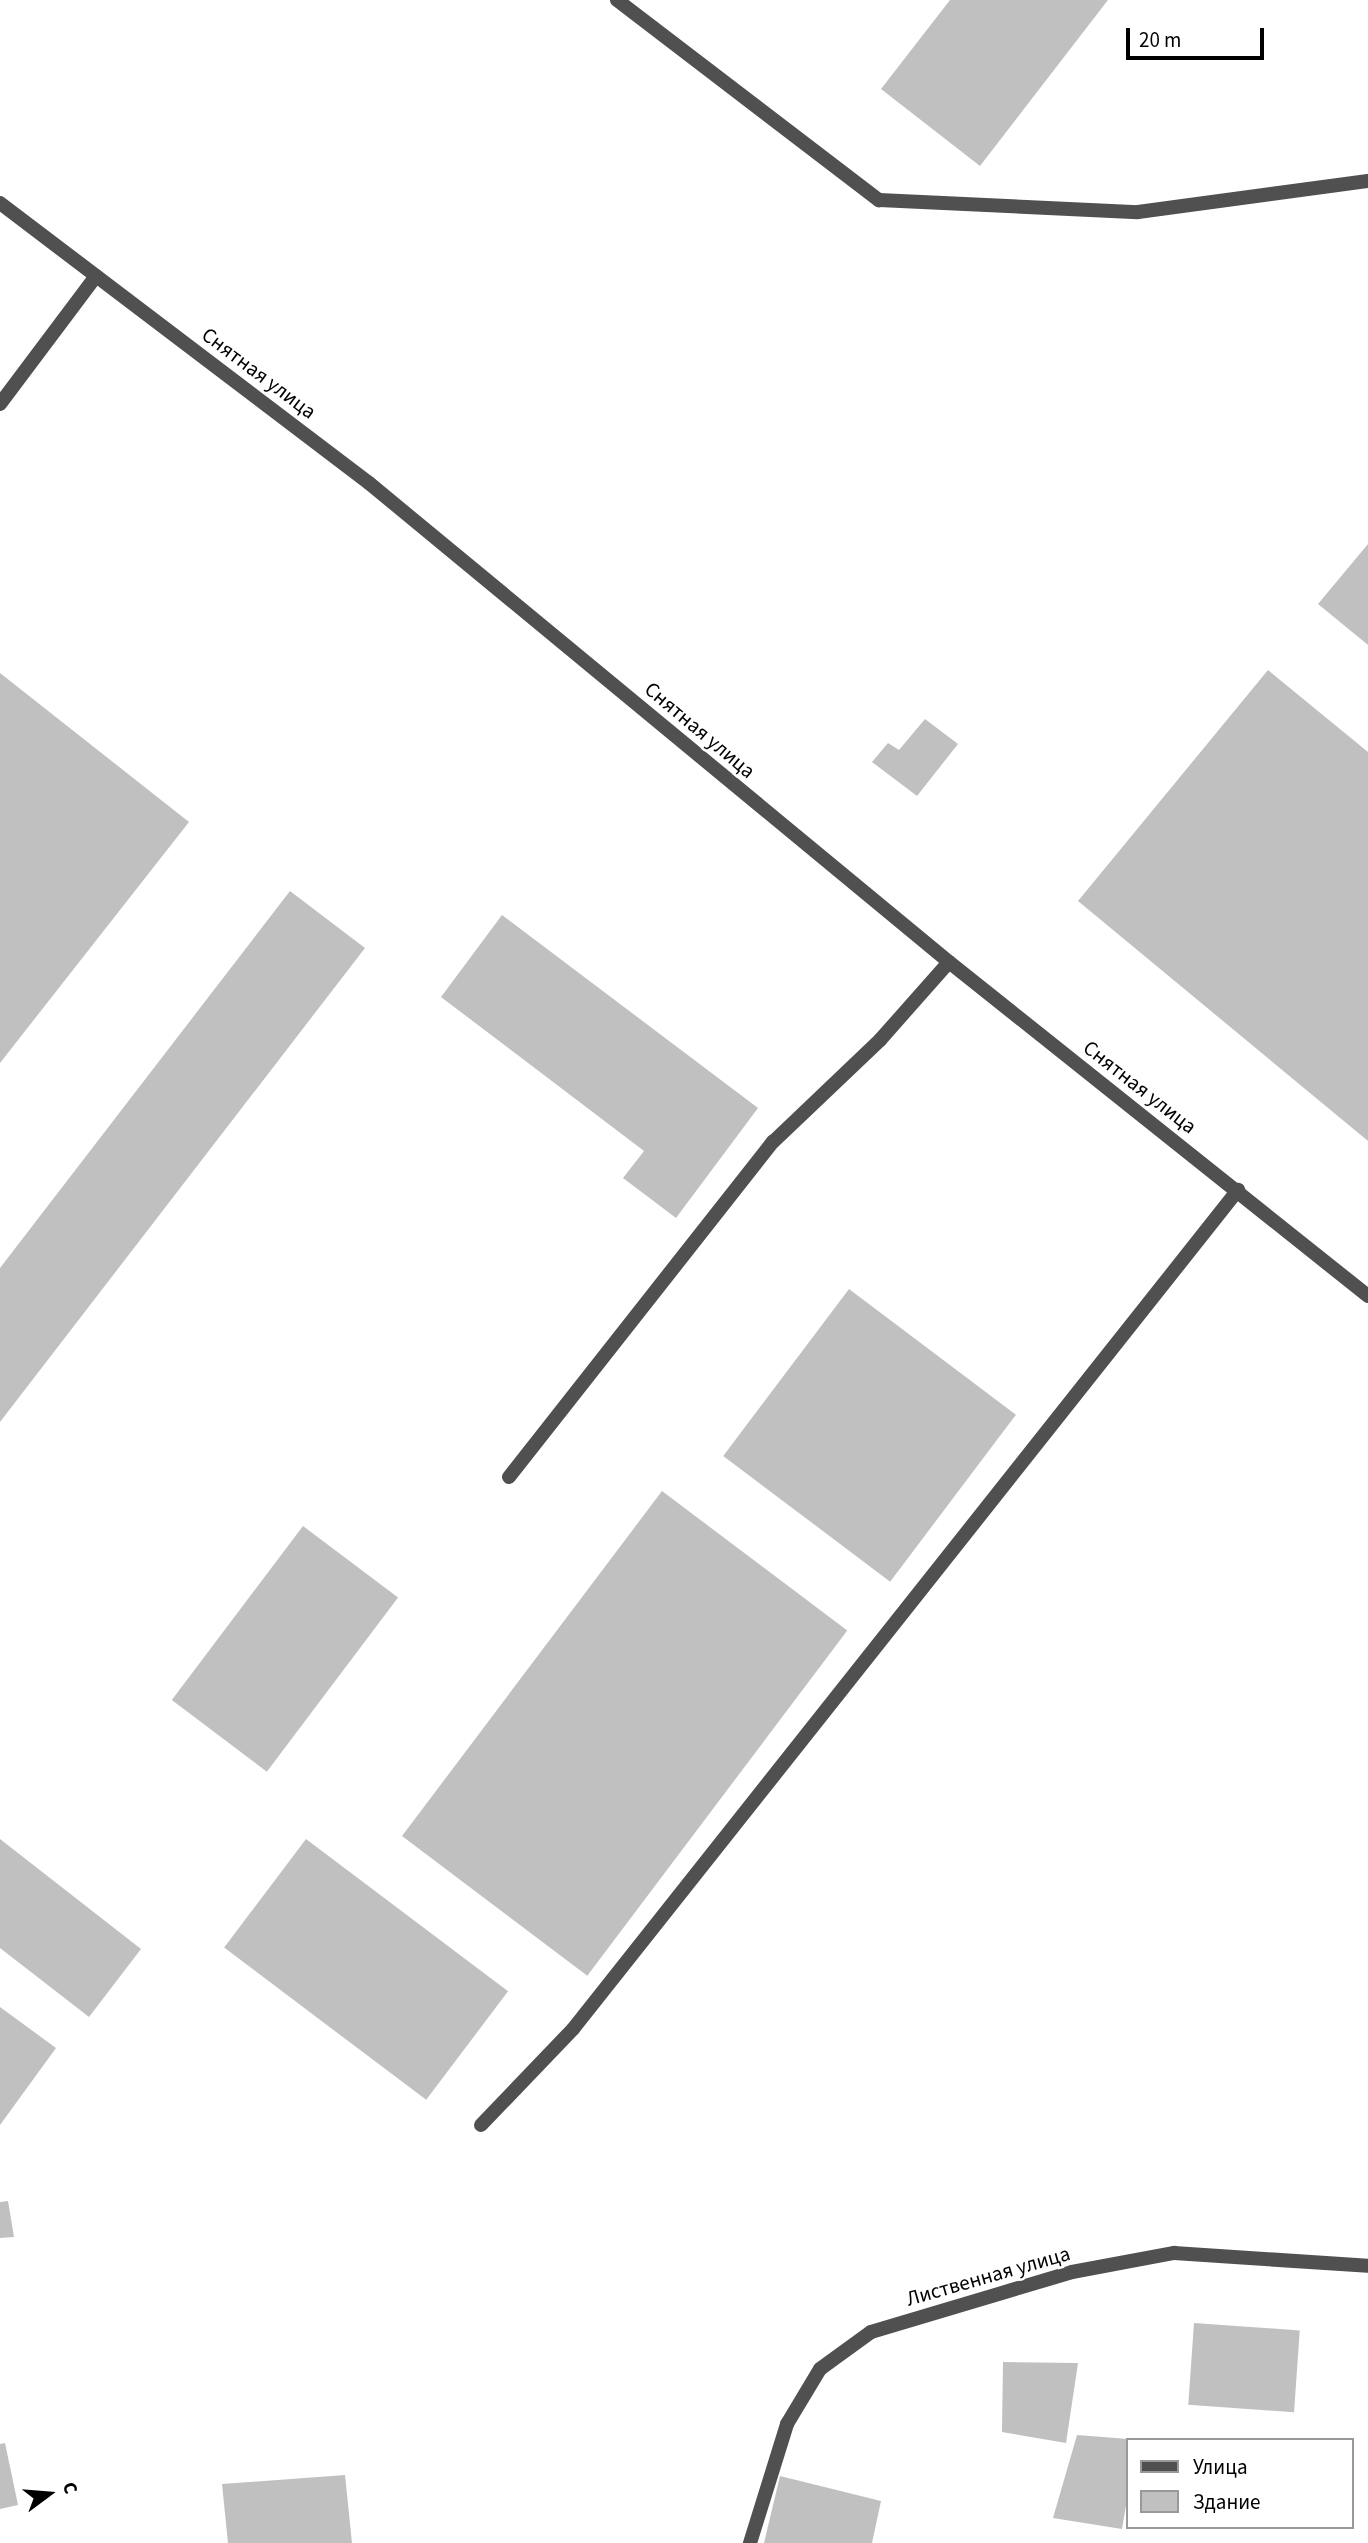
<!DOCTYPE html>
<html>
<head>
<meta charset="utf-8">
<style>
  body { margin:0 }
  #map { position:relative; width:1368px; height:2543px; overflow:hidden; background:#fff; font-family:"Source Sans 3",sans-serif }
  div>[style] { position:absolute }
  .building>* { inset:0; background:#c0c0c0; transform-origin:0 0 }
  .service>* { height:14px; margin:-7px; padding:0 7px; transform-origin:7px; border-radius:7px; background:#505050 }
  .minor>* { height:14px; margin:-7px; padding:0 7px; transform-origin:7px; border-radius:7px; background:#505050 }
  span { translate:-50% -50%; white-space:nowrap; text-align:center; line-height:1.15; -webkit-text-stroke:5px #fff; paint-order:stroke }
  .street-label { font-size:21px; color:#000 }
  .legend { position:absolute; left:1126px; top:2438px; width:228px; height:91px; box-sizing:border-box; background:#fff; border:2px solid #999; margin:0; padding:9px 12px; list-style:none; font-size:21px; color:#000 }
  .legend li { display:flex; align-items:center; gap:14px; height:35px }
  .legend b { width:35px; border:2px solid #999 }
  .north { position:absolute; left:14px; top:2459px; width:70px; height:70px; -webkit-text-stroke:5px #fff; paint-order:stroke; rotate:74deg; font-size:19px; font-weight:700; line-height:28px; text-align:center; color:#000 }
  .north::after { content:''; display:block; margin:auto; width:24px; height:32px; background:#000; clip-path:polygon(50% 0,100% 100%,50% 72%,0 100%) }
  .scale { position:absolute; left:1126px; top:28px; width:138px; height:32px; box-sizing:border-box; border:4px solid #000; border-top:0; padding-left:9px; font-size:21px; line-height:24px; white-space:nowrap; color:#000; -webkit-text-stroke:5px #fff; paint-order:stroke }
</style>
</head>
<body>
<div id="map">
  <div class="building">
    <div style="clip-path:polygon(950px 0,1108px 0,980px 166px,881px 89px)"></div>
    <div style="clip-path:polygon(1368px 544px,1368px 645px,1318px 604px)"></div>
    <div style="clip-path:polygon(1268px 670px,1368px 752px,1368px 1141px,1078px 901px)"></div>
    <div style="clip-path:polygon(0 673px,189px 822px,0 1063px)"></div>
    <div style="clip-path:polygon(925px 719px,958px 744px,917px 796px,872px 762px,888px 743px,899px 750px)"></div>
    <div style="clip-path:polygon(290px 891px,365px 948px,0 1422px,0 1268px)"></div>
    <div style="clip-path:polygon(502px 915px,758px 1108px,676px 1218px,623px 1178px,644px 1151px,441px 997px)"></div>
    <div style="left:849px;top:1289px;width:209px;height:209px;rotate:37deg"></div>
    <div style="left:662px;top:1491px;width:232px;height:432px;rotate:37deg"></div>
    <div style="left:303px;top:1526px;width:119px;height:218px;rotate:37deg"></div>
    <div style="clip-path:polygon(0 1839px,141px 1949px,89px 2017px,0 1948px)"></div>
    <div style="left:306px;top:1839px;width:253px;height:136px;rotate:37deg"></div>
    <div style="clip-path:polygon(0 2007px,56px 2048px,0 2125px)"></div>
    <div style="clip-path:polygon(8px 2201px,14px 2237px,0 2238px,0 2202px)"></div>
    <div style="left:1194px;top:2323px;width:106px;height:82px;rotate:4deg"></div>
    <div style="clip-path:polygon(1003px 2362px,1078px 2363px,1066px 2443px,1002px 2432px)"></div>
    <div style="clip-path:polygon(1077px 2435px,1128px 2439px,1128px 2494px,1122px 2529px,1053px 2518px)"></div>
    <div style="clip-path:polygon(5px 2443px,18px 2505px,0 2509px,0 2444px)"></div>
    <div style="clip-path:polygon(345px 2475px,352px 2543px,228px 2543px,222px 2484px)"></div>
    <div style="clip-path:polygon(780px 2476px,881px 2501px,872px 2543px,764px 2543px)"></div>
  </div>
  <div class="service">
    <div style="left:617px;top:0;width:330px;rotate:37.4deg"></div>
    <div style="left:879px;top:200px;width:259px;rotate:2.7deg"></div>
    <div style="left:1138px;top:212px;width:232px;rotate:-7.7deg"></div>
    <div style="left:0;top:404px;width:160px;rotate:-53.1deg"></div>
    <div style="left:509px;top:1477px;width:427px;rotate:-51.8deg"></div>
    <div style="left:773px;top:1142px;width:148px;rotate:-43.6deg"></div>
    <div style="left:880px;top:1040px;width:104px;rotate:-48.5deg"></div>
    <div style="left:481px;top:2125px;width:133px;rotate:-46.2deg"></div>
    <div style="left:573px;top:2029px;width:1071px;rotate:-51.6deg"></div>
  </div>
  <div class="minor">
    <div style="left:0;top:203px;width:463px;rotate:37.2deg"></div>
    <div style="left:369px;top:483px;width:752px;rotate:39.55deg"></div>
    <div style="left:949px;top:962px;width:536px;rotate:38.56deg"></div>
    <div style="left:750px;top:2543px;width:125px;rotate:-72.7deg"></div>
    <div style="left:787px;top:2424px;width:64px;rotate:-59deg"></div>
    <div style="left:820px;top:2369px;width:63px;rotate:-36deg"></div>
    <div style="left:871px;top:2332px;width:210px;rotate:-16.6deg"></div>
    <div style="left:1072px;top:2272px;width:104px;rotate:-10.6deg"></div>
    <div style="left:1174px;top:2253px;width:194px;rotate:3.8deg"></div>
  </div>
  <div class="street-label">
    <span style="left:259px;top:373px;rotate:37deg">Снятная улица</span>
    <span style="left:700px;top:730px;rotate:40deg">Снятная улица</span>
    <span style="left:1140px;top:1087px;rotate:38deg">Снятная улица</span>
    <span style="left:988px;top:2276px;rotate:-16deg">Лиственная улица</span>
  </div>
  <ul class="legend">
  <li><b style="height:9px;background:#505050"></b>Улица</li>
  <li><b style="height:19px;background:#c0c0c0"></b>Здание</li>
  </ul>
  <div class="north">С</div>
  <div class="scale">20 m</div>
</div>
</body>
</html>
